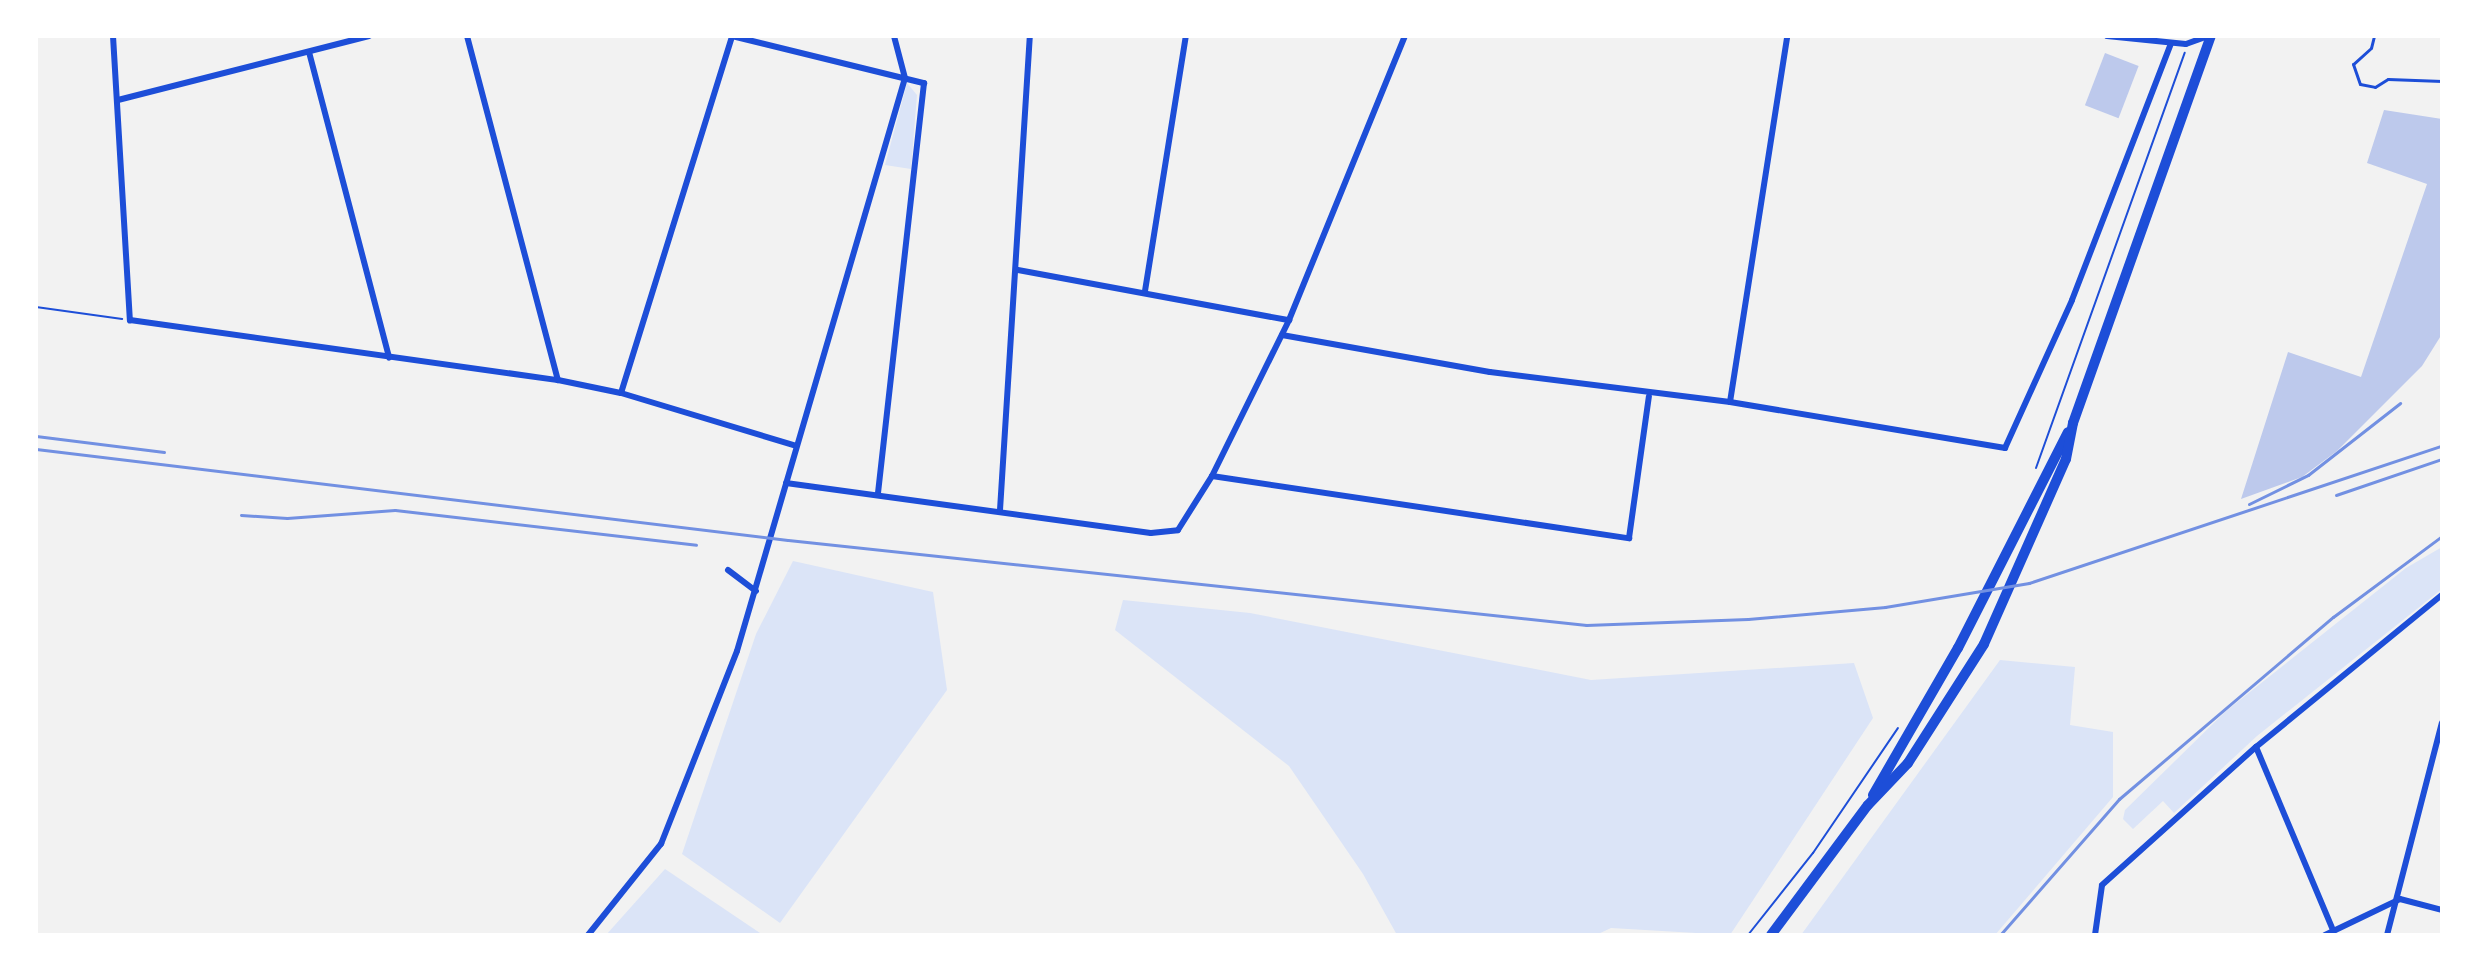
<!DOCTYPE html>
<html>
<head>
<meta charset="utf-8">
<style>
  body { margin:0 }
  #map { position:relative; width:2478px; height:971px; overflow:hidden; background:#f2f2f2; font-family:Lato,sans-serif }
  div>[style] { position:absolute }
  .green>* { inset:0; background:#dbe4f7 }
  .building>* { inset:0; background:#bdc9ec; transform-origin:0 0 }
  .path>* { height:2px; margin:-1px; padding:0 1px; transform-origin:1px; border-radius:1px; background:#1d4ed8 }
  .service>* { height:3px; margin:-1.5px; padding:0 1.5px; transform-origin:1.5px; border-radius:1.5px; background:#1d4ed8 }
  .minor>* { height:6px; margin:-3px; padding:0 3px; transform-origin:3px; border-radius:3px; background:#1d4ed8 }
  .primary>* { height:10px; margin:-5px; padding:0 5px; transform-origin:5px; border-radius:5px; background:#1d4ed8 }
  .rail>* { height:3px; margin:-1.5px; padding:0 1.5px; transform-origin:1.5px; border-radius:1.5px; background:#7290e2 }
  span { translate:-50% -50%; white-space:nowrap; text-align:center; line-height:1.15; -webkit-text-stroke:6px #fff; paint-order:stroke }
  .frame { position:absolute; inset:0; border:38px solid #fff; pointer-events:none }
</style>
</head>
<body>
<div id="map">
  <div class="green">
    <div style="clip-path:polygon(907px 83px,917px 95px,911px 169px,885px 165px)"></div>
    <div style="clip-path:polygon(2442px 547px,2442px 589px,2257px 736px,2174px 813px,2163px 801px,2133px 829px,2123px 819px,2125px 810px,2226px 711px,2406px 568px)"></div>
    <div style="clip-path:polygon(793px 561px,933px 592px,947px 690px,780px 923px,682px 854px,756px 634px)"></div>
    <div style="clip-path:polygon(1123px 600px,1250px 613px,1591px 680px,1854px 663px,1873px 718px,1730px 935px,1611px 928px,1596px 935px,1397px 935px,1363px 874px,1289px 766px,1115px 630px)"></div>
    <div style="clip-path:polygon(2000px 660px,2075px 667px,2070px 725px,2113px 732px,2113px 797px,1995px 935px,1801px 935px)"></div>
    <div style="clip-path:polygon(665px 869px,763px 935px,606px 935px)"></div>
  </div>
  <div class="building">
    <div style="left:2105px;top:53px;width:36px;height:56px;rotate:21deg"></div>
    <div style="clip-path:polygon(2384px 110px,2442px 119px,2442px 334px,2422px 366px,2337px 451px,2302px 477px,2241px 499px,2288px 352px,2361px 377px,2427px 184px,2367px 163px)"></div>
  </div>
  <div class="path">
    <div style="left:36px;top:307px;width:87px;rotate:7.9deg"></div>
    <div style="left:2036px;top:468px;width:441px;rotate:-70.3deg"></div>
    <div style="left:1748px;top:935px;width:105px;rotate:-51.6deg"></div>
    <div style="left:1813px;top:853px;width:151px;rotate:-55.8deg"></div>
  </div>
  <div class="service">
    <div style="left:2374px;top:36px;width:12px;rotate:104deg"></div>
    <div style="left:2371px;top:48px;width:24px;rotate:138deg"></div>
    <div style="left:2353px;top:64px;width:21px;rotate:71deg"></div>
    <div style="left:2360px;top:84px;width:15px;rotate:11deg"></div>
    <div style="left:2375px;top:87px;width:15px;rotate:-32deg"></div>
    <div style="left:2388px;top:79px;width:54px;rotate:2.1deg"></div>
  </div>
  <div class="minor">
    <div style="left:113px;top:36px;width:285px;rotate:86.6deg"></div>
    <div style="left:130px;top:320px;width:432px;rotate:8deg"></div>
    <div style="left:558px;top:380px;width:64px;rotate:11.7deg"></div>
    <div style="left:621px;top:393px;width:183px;rotate:16.8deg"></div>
    <div style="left:467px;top:36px;width:356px;rotate:75.2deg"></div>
    <div style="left:732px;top:36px;width:198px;rotate:13.8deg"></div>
    <div style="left:924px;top:83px;width:414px;rotate:96.4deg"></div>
    <div style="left:2107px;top:36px;width:79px;rotate:5.8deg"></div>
    <div style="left:2186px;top:44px;width:23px;rotate:-20deg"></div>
    <div style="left:309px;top:52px;width:316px;rotate:75.3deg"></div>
    <div style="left:118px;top:100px;width:259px;rotate:-14.3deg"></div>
    <div style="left:1018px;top:270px;width:276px;rotate:10.5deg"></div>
    <div style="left:1145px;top:291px;width:258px;rotate:-80.9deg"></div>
    <div style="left:1282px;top:335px;width:211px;rotate:10.1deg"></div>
    <div style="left:1490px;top:372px;width:242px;rotate:7.1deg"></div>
    <div style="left:1730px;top:402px;width:279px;rotate:9.5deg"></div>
    <div style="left:2005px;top:448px;width:162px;rotate:-65.6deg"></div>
    <div style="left:2072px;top:300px;width:275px;rotate:-68.9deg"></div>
    <div style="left:621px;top:393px;width:374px;rotate:-72.7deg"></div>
    <div style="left:1730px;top:402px;width:370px;rotate:-81.1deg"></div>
    <div style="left:1212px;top:476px;width:422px;rotate:8.5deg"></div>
    <div style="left:1629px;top:538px;width:143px;rotate:-82deg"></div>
    <div style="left:786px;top:483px;width:368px;rotate:7.8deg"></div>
    <div style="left:1151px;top:533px;width:27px;rotate:-6deg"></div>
    <div style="left:1178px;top:530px;width:64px;rotate:-57.8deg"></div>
    <div style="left:1212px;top:476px;width:174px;rotate:-63.7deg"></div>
    <div style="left:1289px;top:320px;width:307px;rotate:-67.8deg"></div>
    <div style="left:1000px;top:510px;width:475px;rotate:-86.4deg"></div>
    <div style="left:728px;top:570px;width:35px;rotate:37deg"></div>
    <div style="left:2256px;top:747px;width:199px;rotate:67.2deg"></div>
    <div style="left:2400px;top:899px;width:43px;rotate:14.7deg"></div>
    <div style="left:588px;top:935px;width:117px;rotate:-51.3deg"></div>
    <div style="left:661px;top:844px;width:207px;rotate:-68.5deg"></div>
    <div style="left:737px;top:651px;width:597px;rotate:-73.66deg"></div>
    <div style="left:905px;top:78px;width:43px;rotate:-104.7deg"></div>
    <div style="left:2095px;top:935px;width:50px;rotate:-82deg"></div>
    <div style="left:2102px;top:885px;width:207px;rotate:-41.9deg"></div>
    <div style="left:2256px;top:747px;width:240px;rotate:-39.3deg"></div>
    <div style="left:2325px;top:935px;width:83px;rotate:-25.6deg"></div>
    <div style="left:2387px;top:935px;width:219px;rotate:-75.5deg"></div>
  </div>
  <div class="primary">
    <div style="left:1873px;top:795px;width:170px;rotate:-60deg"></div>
    <div style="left:1958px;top:648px;width:242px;rotate:-63deg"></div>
    <div style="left:1771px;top:935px;width:162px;rotate:-53.3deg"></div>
    <div style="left:1868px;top:805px;width:58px;rotate:-46.4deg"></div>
    <div style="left:1908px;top:763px;width:141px;rotate:-57.4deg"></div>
    <div style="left:1984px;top:644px;width:202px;rotate:-66.1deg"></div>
    <div style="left:2066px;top:459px;width:37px;rotate:-79deg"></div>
    <div style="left:2073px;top:423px;width:411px;rotate:-70.4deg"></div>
  </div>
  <div class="rail">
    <div style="left:36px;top:436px;width:129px;rotate:7.1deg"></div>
    <div style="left:36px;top:449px;width:757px;rotate:6.9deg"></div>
    <div style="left:788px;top:540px;width:803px;rotate:6.08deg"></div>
    <div style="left:1586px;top:625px;width:162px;rotate:-2.1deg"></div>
    <div style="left:1748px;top:619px;width:138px;rotate:-5deg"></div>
    <div style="left:1885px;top:607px;width:146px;rotate:-9.5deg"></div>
    <div style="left:2029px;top:583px;width:435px;rotate:-18.4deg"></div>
    <div style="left:2336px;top:495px;width:112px;rotate:-18.8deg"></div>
    <div style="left:2249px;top:504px;width:66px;rotate:-26.2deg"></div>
    <div style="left:2308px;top:475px;width:117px;rotate:-38deg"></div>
    <div style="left:241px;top:515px;width:46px;rotate:3.7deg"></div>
    <div style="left:287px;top:518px;width:108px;rotate:-4.2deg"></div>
    <div style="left:395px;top:510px;width:303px;rotate:6.6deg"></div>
    <div style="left:2000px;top:935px;width:181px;rotate:-48.8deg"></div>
    <div style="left:2119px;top:799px;width:281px;rotate:-40.4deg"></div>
    <div style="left:2333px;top:617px;width:136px;rotate:-36.6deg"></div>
  </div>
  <div class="frame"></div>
</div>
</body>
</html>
